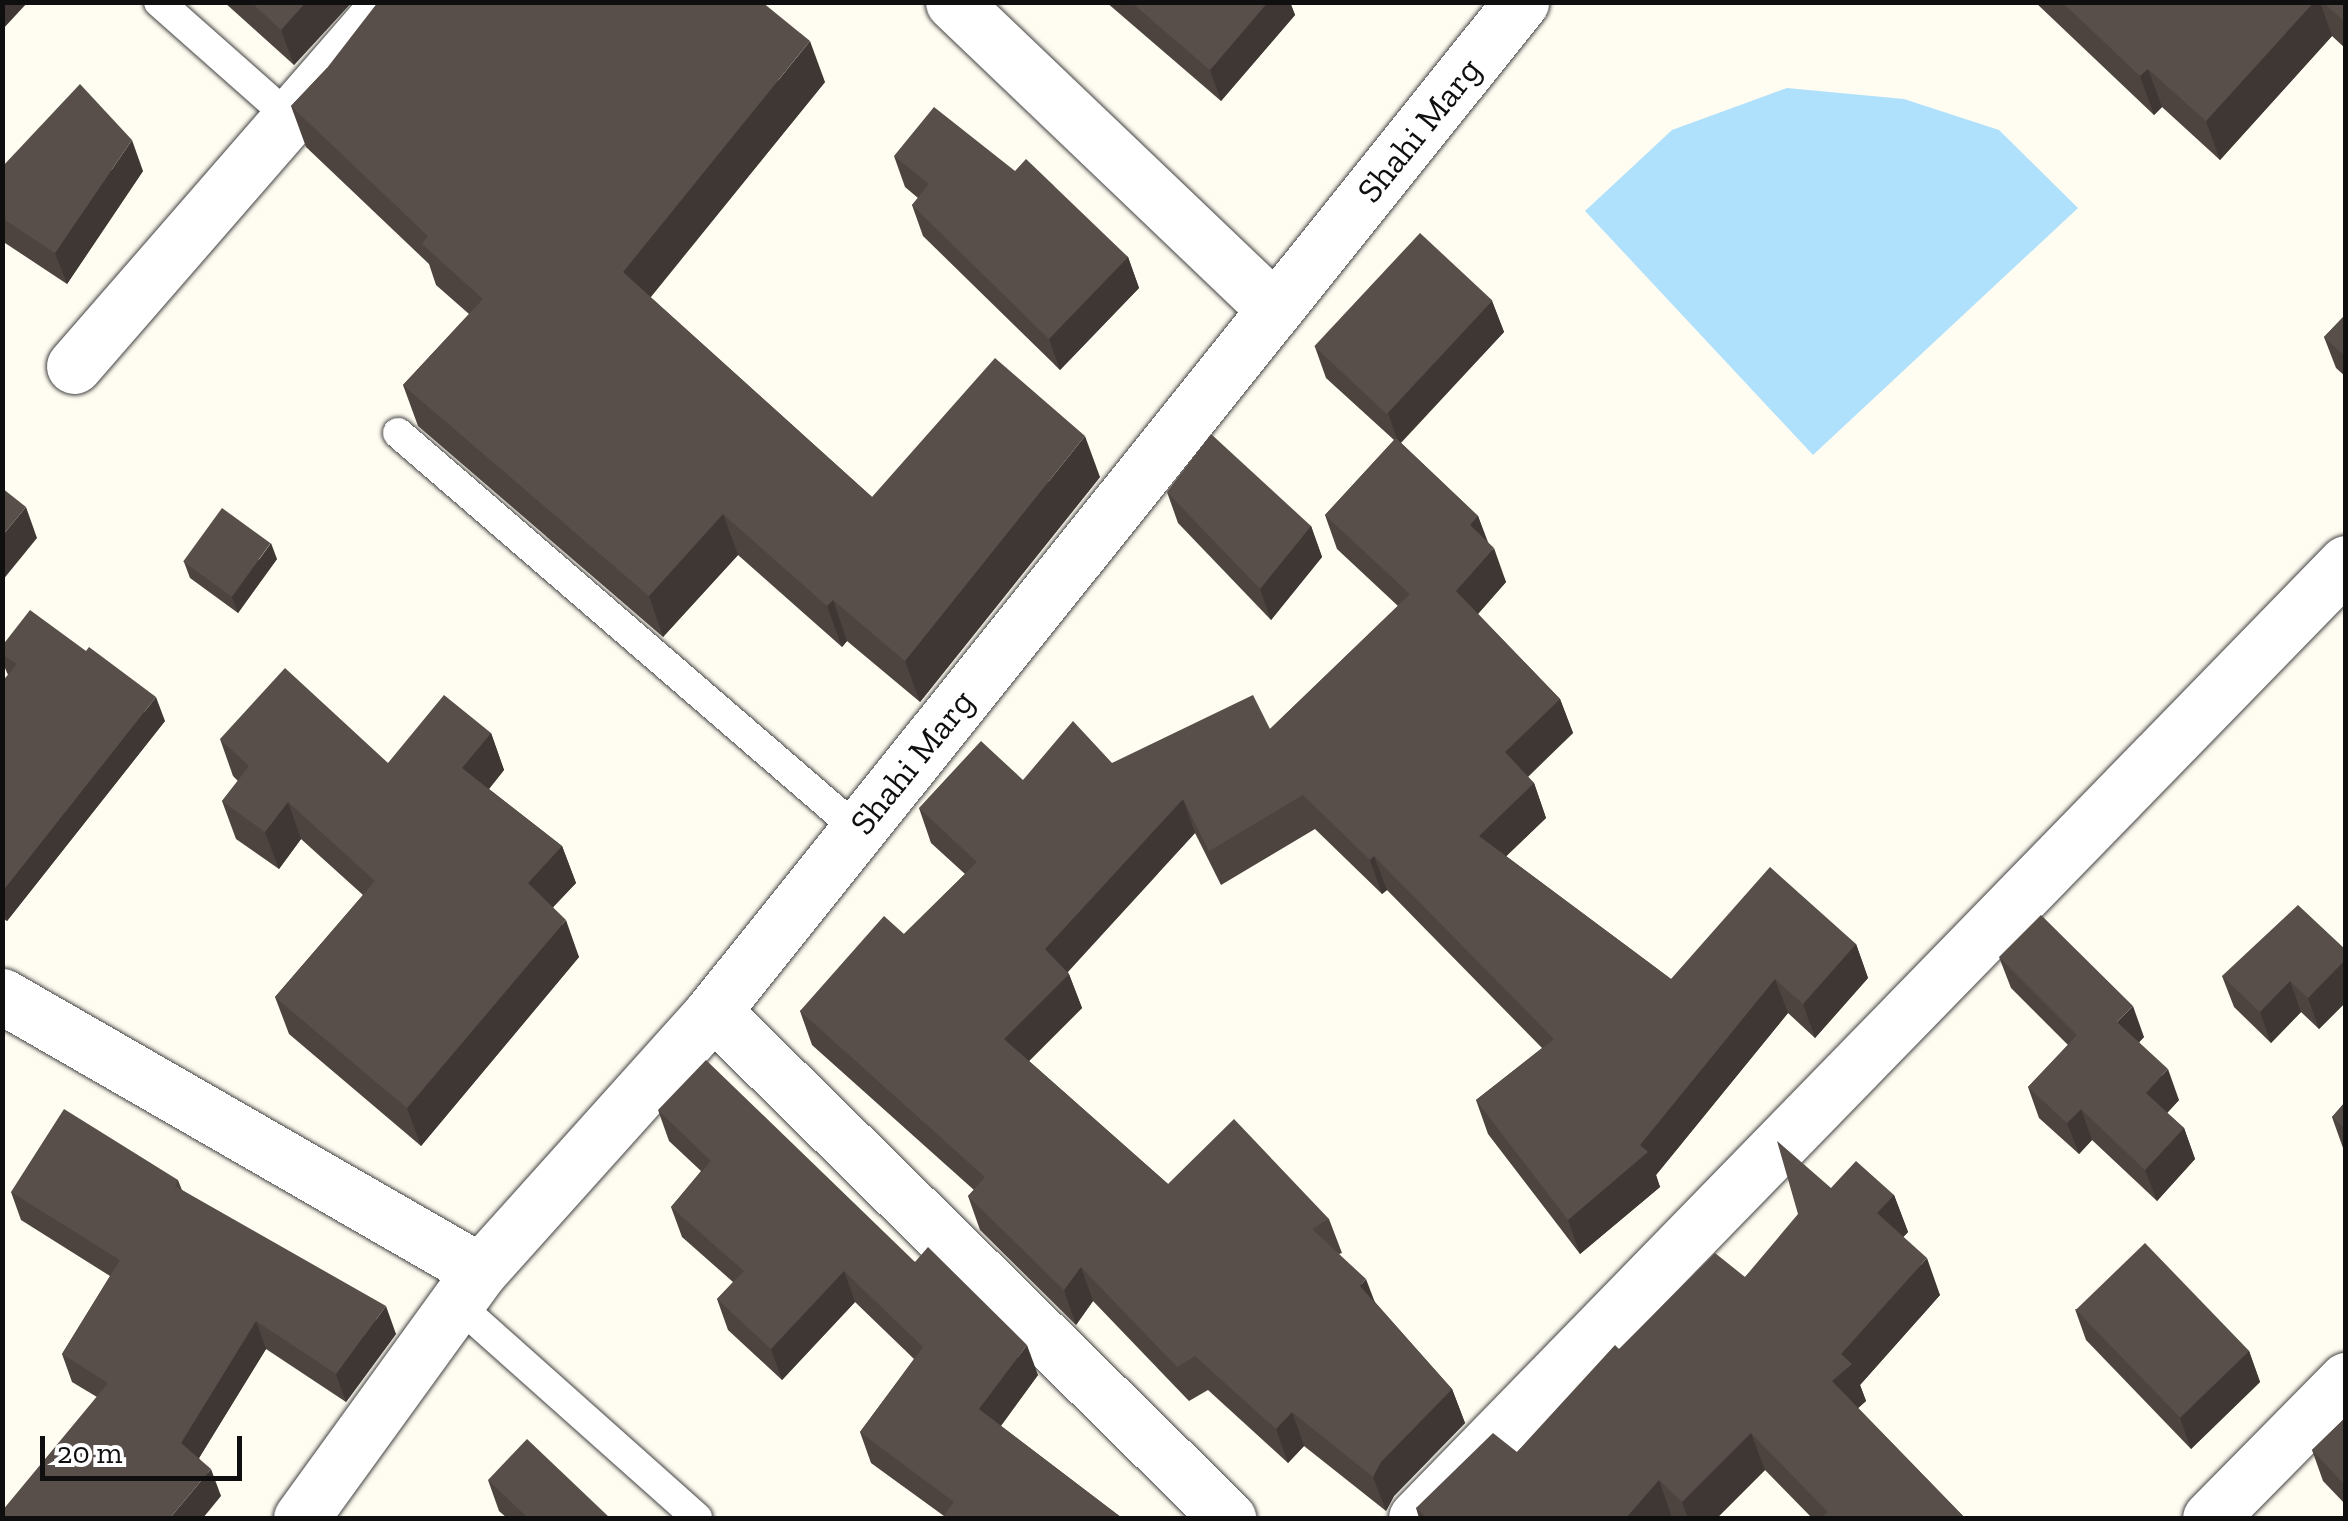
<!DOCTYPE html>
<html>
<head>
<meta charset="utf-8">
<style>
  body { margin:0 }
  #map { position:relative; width:2348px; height:1521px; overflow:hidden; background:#fffcf1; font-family:"Zilla Slab",serif }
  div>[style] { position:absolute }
  .water>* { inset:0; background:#b0e1fc }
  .roads { filter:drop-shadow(0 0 2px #424242) drop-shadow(0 0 2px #424242) }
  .service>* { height:30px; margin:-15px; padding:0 15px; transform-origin:15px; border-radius:15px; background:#fff }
  .minor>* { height:55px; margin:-27.5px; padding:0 27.5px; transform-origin:27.5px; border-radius:27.5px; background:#fff }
  .tertiary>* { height:55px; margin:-27.5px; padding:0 27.5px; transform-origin:27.5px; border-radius:27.5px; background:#fff }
  .wall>* { inset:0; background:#4d4440 }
  .shaded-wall>* { inset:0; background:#3e3734 }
  .building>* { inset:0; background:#594f4a; transform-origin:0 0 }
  span { translate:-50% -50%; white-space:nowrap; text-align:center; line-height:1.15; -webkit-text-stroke:10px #fff; paint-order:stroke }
  .street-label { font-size:35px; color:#0f0f0f }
  .frame { position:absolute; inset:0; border:5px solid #0f0f0f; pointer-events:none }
  .scale { position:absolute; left:40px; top:1436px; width:202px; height:45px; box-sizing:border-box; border:5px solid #0f0f0f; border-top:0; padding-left:12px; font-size:30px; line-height:35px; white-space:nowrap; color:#0f0f0f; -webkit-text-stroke:8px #fff; paint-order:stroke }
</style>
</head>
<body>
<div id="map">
  <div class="water">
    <div style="clip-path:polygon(1787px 88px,1904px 99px,1999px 130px,2078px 208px,1813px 455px,1585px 211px,1672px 130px)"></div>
  </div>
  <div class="roads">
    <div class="service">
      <div style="left:159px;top:2px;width:175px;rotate:41.5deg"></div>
      <div style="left:398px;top:433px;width:608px;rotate:40.8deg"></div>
      <div style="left:456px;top:1303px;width:323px;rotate:41.7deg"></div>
    </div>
    <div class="minor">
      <div style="left:953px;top:2px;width:444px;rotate:43.7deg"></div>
      <div style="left:74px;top:366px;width:482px;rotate:-49deg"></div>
      <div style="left:2px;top:996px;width:551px;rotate:29.91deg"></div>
      <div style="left:1416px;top:1518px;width:1333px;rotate:-45.76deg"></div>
      <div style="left:2210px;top:1518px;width:194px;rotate:-45.4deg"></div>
    </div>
    <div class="tertiary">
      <div style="left:713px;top:1011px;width:723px;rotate:44.55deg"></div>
      <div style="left:301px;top:1518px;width:305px;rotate:-54.1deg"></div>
      <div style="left:480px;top:1271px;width:349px;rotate:-48.1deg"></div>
      <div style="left:713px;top:1011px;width:1293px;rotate:-51.31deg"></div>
    </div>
  </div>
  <div class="wall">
    <div style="clip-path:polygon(224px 2px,352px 2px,294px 65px)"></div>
    <div style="clip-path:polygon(1106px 2px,1290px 2px,1295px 15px,1221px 101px)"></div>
    <div style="clip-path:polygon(2035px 2px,2346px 2px,2346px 49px,2332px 36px,2220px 160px,2162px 107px,2154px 115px)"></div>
    <div style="clip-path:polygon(327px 68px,825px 82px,650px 297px,872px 497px,1100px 477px,920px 702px,847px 641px,842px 647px,738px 555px,663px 637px,418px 426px,403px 385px,469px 314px,436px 285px,429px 264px,306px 147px,291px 106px)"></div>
    <div style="clip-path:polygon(894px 156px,1015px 171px,1128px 257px,1139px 288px,1060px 370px,923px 236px,912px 205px,918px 198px,905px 187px)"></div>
    <div style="clip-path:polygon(2px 167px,143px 171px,67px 284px,2px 241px)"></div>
    <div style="clip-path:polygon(1492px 301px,1504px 332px,1401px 443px,1478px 516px,1488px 542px,1506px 582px,1478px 614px,1560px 699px,1573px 733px,1528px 777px,1534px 783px,1546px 818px,1506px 856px,1671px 979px,1856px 944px,1868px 978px,1815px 1038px,1788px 1013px,1656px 1175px,1660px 1187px,1580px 1254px,1488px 1134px,1476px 1100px,1542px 1048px,1387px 890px,1382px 894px,1315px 829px,1221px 885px,1195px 833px,1068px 972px,1082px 1008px,1029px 1061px,1168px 1184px,1329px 1219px,1342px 1253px,1339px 1254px,1375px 1302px,1452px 1389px,1465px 1423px,1394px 1496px,1386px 1511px,1304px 1446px,1288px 1463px,1208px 1390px,1189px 1401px,1093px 1301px,1076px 1325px,980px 1230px,968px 1196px,974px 1190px,812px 1045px,800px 1011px,904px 934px,965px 874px,931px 843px,919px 808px,1023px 780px,1112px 763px,1270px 729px,1398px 606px,1337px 549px,1325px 515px,1394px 440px,1326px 378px,1315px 347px)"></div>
    <div style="clip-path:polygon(2346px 314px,2346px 377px,2336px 368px,2324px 337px)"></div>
    <div style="clip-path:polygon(1167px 492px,1311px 526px,1322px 557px,1271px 620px,1178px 523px)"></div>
    <div style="clip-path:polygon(277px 559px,238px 613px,190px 578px,184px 562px)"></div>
    <div style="clip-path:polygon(2px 646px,165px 721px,7px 921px,2px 918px,2px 682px,8px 675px,2px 661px)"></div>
    <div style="clip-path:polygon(491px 733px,504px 770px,489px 789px,562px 846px,576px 883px,553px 907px,579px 957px,421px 1146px,289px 1034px,275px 997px,363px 895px,301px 839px,279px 869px,236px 839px,222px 801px,238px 781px,233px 776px,220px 739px,388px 763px)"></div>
    <div style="clip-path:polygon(2346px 950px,2346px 1002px,2319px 1029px,2301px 1012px,2271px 1043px,2234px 1007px,2222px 976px)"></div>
    <div style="clip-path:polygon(1999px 957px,2144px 1037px,2139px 1042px,2179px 1100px,2167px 1113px,2184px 1128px,2195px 1159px,2157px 1201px,2092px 1140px,2079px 1154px,2039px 1118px,2028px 1087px,2068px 1045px,2011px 988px)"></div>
    <div style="clip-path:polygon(2346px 1101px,2346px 1150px,2343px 1148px,2332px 1117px)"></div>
    <div style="clip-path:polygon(658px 1110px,915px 1262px,1038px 1375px,1001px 1426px,1122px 1518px,944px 1516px,871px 1463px,860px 1432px,914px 1359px,855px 1302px,782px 1380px,728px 1330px,717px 1299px,733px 1282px,682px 1237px,671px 1207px,701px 1171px,669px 1141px)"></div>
    <div style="clip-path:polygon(178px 1180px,182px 1190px,396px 1334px,346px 1402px,266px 1349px,199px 1458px,221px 1496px,97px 1397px,72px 1382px,62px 1354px,110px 1276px,21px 1220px,11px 1192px)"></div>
    <div style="clip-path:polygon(1831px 1188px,1894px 1195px,1908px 1232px,1903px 1237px,1940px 1295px,1860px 1385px,1866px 1401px,1858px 1408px,1965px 1518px,1812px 1518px,1765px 1470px,1717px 1518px,1419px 1518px,1416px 1508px,1517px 1452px,1619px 1349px,1745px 1277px)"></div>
    <div style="clip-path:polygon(2075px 1309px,2249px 1351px,2260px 1382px,2191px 1449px,2086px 1340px)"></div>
    <div style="clip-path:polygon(2346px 1417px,2346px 1505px,2323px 1481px,2312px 1450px)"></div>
    <div style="clip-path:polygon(488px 1480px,610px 1518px,507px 1518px,499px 1511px)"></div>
  </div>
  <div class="shaded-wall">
    <div style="clip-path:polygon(2px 2px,28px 2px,2px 30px)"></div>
    <div style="clip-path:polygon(306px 2px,352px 2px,294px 65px,281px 30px)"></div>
    <div style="clip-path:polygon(1268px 2px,1290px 2px,1295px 15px,1221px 101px,1210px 70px)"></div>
    <div style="clip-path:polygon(2314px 2px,2320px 2px,2332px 36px,2220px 160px,2206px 121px)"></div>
    <div style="clip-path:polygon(810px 41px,825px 82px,638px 313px,623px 272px)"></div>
    <div style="clip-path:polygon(2148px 69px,2162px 107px,2154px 115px,2140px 76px)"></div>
    <div style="clip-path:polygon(132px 140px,143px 171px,67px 284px,55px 253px)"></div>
    <div style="clip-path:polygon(1128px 257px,1139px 288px,1060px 370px,1049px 339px)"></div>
    <div style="clip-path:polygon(1492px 301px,1504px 332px,1399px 444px,1388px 413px)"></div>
    <div style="clip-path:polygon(1085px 436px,1100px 477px,920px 702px,905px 661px)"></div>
    <div style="clip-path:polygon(26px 507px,37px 538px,2px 581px,2px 536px)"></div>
    <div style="clip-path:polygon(723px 514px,738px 555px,663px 637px,649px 596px)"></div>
    <div style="clip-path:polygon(1478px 516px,1490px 550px,1470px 525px)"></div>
    <div style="clip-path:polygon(1311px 526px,1322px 557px,1271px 620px,1260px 589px)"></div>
    <div style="clip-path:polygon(271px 543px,277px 559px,238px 613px,232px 597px)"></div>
    <div style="clip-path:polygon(1494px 548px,1506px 582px,1468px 625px,1456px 591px)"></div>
    <div style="clip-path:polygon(833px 600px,847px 641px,842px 647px,827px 606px)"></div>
    <div style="clip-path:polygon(156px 697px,165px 721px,7px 921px,2px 908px,2px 892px)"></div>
    <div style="clip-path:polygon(1560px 699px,1573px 733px,1517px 786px,1505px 752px)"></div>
    <div style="clip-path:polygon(491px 733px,504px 770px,476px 805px,462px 768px)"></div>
    <div style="clip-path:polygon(1534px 783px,1546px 818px,1492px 870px,1479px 836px)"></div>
    <div style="clip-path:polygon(1183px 799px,1195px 833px,1057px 983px,1045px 949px)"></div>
    <div style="clip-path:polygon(288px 802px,301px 839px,279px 869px,265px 832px)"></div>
    <div style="clip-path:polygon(562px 846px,576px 883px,541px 920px,528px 883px)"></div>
    <div style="clip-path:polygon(1374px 856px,1387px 890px,1382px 894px,1370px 860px)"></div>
    <div style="clip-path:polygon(566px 920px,579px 957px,421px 1146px,407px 1108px)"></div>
    <div style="clip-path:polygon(1856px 944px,1868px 978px,1815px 1038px,1803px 1004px)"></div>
    <div style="clip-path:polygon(2346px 959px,2346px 1002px,2319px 1029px,2308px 998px)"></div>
    <div style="clip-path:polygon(1069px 974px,1082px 1008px,1017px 1073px,1004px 1039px)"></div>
    <div style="clip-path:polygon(1775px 979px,1788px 1013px,1656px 1175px,1660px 1187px,1580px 1254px,1568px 1220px,1640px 1145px)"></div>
    <div style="clip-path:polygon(2290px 981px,2301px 1012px,2271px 1043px,2260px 1012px)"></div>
    <div style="clip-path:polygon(2133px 1006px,2144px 1037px,2129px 1053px,2117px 1022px)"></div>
    <div style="clip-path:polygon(2168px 1069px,2179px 1100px,2157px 1124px,2146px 1093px)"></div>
    <div style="clip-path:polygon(2081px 1109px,2092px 1140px,2079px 1154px,2067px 1123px)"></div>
    <div style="clip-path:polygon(2184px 1128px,2195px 1159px,2157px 1201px,2145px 1170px)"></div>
    <div style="clip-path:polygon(1894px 1195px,1908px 1232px,1891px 1250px,1877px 1213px)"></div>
    <div style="clip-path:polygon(1927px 1258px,1940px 1295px,1860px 1385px,1866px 1401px,1846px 1419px,1832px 1381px,1841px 1354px)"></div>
    <div style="clip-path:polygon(1081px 1267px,1093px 1301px,1076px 1325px,1064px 1290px)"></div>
    <div style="clip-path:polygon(844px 1271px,855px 1302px,782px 1380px,771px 1349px)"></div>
    <div style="clip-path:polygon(1366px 1279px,1379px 1313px,1360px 1286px)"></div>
    <div style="clip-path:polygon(386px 1306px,396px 1334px,346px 1402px,336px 1374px)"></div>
    <div style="clip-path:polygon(256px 1321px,266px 1349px,191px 1471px,181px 1443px)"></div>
    <div style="clip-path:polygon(1027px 1345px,1038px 1375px,990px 1440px,979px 1409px)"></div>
    <div style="clip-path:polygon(2249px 1351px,2260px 1382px,2191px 1449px,2180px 1418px)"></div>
    <div style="clip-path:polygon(1452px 1389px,1465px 1423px,1394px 1496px,1386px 1511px,1373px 1477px,1381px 1462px)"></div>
    <div style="clip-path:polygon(1292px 1412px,1304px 1446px,1288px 1463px,1276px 1429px)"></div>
    <div style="clip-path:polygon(1751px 1433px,1765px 1470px,1717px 1518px,1688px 1518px,1682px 1502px)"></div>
    <div style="clip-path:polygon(211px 1469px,221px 1496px,203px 1518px,170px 1518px)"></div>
    <div style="clip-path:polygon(1659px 1480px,1672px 1518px,1626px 1518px)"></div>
  </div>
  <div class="building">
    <div style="clip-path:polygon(251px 2px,306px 2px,281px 30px)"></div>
    <div style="clip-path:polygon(378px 2px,762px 2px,810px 41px,623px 272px,872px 497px,995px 358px,1085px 436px,905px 661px,833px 600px,827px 606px,723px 514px,649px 596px,403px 385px,483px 299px,422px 244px,428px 236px,291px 106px,327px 68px)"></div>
    <div style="clip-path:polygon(1131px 2px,1268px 2px,1210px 70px)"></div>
    <div style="clip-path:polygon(2062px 2px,2314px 2px,2206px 121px,2148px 69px,2140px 76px)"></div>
    <div style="clip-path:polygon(2323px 2px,2346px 2px,2346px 23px)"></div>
    <div style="clip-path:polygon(80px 84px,132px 140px,55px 253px,2px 218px,2px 167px)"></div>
    <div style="clip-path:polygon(934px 107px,1015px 171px,1026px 159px,1128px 257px,1049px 339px,912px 205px,929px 184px,894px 156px)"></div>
    <div style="left:1420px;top:233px;width:99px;height:155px;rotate:43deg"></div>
    <div style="clip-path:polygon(2346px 314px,2346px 357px,2324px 337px)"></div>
    <div style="clip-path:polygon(1211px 434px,1311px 526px,1260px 589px,1167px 492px)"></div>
    <div style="clip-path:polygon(1396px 438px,1478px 516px,1470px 525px,1494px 548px,1456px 591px,1560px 699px,1505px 752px,1534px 783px,1479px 836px,1671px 979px,1770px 867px,1856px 944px,1803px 1004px,1775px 979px,1640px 1145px,1648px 1152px,1568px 1220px,1476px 1100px,1554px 1039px,1374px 856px,1370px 860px,1303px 795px,1209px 851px,1183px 799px,1045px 949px,1069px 974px,1004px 1039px,1168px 1184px,1234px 1119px,1329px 1219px,1312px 1229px,1366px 1279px,1360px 1286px,1452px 1389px,1381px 1462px,1373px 1477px,1292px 1412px,1276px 1429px,1195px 1356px,1177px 1367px,1081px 1267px,1064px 1290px,968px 1196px,985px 1177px,800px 1011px,884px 916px,904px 934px,977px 862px,919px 808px,981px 741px,1023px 780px,1073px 721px,1112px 763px,1253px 695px,1270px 729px,1410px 594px,1325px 515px)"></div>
    <div style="clip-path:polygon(2px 488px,26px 507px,2px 536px)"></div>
    <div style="left:222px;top:508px;width:60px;height:66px;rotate:36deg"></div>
    <div style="clip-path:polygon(30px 610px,86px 651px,89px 647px,156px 697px,2px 892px,2px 682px,17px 664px,2px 654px,2px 646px)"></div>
    <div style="clip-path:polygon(285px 668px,388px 763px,444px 695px,491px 733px,462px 768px,562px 846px,528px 883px,566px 920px,407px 1108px,275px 997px,375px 881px,288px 802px,265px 832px,222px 801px,249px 766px,220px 739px)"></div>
    <div style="clip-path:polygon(2298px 905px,2346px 950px,2346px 959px,2308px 998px,2290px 981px,2260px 1012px,2222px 976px)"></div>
    <div style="clip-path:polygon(2041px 915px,2133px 1006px,2117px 1022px,2168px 1069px,2146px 1093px,2184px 1128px,2145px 1170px,2081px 1109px,2067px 1123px,2028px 1087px,2077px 1035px,1999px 957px)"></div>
    <div style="clip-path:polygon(706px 1060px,915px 1262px,928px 1247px,1027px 1345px,979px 1409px,1122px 1518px,942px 1518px,954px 1502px,860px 1432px,923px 1347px,844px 1271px,771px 1349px,717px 1299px,744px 1271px,671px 1207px,711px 1161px,658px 1110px)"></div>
    <div style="clip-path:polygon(2346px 1101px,2346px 1129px,2332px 1117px)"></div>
    <div style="clip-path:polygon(64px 1109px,178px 1180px,175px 1186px,386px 1306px,336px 1374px,256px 1321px,181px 1443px,211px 1469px,170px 1518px,2px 1518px,2px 1511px,108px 1383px,62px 1354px,120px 1260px,11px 1192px)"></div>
    <div style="clip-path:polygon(1777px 1141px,1831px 1188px,1856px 1161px,1894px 1195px,1877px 1213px,1927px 1258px,1841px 1354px,1852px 1364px,1832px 1381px,1965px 1518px,1820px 1518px,1828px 1512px,1751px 1433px,1682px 1502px,1659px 1480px,1626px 1518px,1420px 1518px,1424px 1515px,1416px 1508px,1493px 1433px,1517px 1452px,1615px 1345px,1619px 1349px,1715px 1253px,1745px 1277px,1798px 1214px)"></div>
    <div style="left:2145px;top:1243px;width:150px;height:96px;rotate:46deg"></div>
    <div style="clip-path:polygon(2346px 1417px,2346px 1486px,2312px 1450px)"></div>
    <div style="clip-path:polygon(527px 1439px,610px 1518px,528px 1518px,488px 1480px)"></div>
  </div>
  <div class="street-label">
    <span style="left:1419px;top:130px;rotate:-51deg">Shahi Marg</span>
    <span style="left:912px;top:762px;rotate:-51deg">Shahi Marg</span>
  </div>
  <div class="frame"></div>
  <div class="scale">20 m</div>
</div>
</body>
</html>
